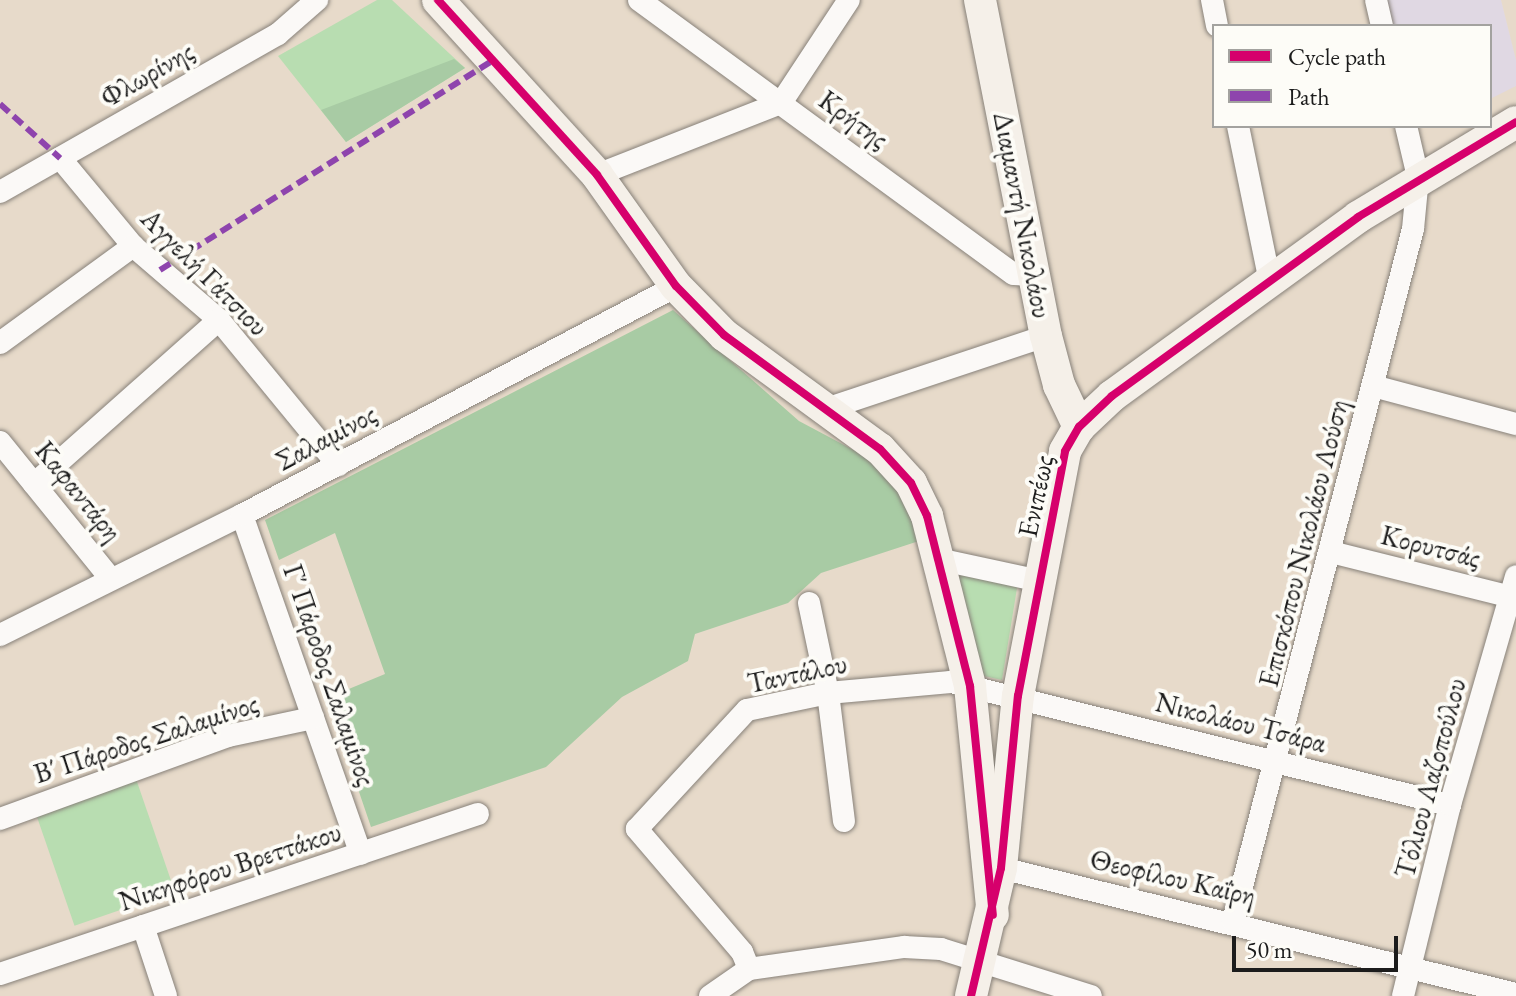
<!DOCTYPE html>
<html>
<head>
<meta charset="utf-8">
<style>
  body { margin:0 }
  #map { position:relative; width:1516px; height:996px; overflow:hidden; background:#e7daca; font-family:"EB Garamond",serif }
  div>[style] { position:absolute }
  .built>* { inset:0; background:#e0d8e3 }
  .green>* { inset:0; background:#b8ddb1; transform-origin:0 0 }
  .forest>* { inset:0; background:#a8cba4 }
  .roads { filter:drop-shadow(0 0 2px #878179) drop-shadow(0 0 2px #878179) }
  .street>* { height:22px; margin:-11px; padding:0 11px; transform-origin:11px; border-radius:11px; background:#fbf9f7 }
  .secondary>* { height:32px; margin:-16px; padding:0 16px; transform-origin:16px; border-radius:16px; background:#f5f0e9 }
  .quiet>* { height:6px; margin-top:-3px; transform-origin:0; background:repeating-linear-gradient(90deg,#8e44ad 0 12px,transparent 0 18px) }
  .cycleway>* { height:8px; margin:-4px; padding:0 4px; transform-origin:4px; border-radius:4px; background:#d6006c }
  span { translate:-50% -50%; white-space:nowrap; text-align:center; line-height:1.15; -webkit-text-stroke:8px #fdfcf7; paint-order:stroke }
  .street-label { font-size:28px; color:#1c1c1c }
  .legend { position:absolute; left:1212px; top:24px; width:280px; height:104px; box-sizing:border-box; background:#fdfcf7; border:2px solid #a3a29f; margin:0; padding:10px 14px; list-style:none; font-size:24px; color:#1c1c1c }
  .legend li { display:flex; align-items:center; gap:16px; height:40px }
  .legend b { width:40px; border:2px solid #a3a29f }
  .scale { position:absolute; left:1232px; top:936px; width:166px; height:36px; box-sizing:border-box; border:4px solid #1c1c1c; border-top:0; padding-left:10px; font-size:24px; line-height:28px; white-space:nowrap; color:#1c1c1c; -webkit-text-stroke:6px #fdfcf7; paint-order:stroke }
</style>
</head>
<body>
<div id="map">
  <div class="built">
    <div style="clip-path:polygon(1385px 0,1501px 0,1516px 60px,1516px 86px,1490px 99px,1490px 26px,1391px 26px)"></div>
  </div>
  <div class="green">
    <div style="clip-path:polygon(377px 0,392px 0,465px 68px,346px 142px,278px 56px)"></div>
    <div style="clip-path:polygon(949px 567px,1018px 582px,1002px 680px,975px 674px)"></div>
    <div style="left:135px;top:776px;width:122px;height:106px;rotate:71deg"></div>
  </div>
  <div class="forest">
    <div style="clip-path:polygon(454px 59px,465px 68px,346px 142px,321px 110px)"></div>
    <div style="clip-path:polygon(673px 310px,799px 421px,876px 462px,899px 482px,922px 540px,821px 573px,788px 603px,695px 634px,688px 661px,622px 697px,546px 767px,371px 827px,327px 698px,385px 674px,335px 533px,279px 560px,265px 520px)"></div>
  </div>
  <div class="roads">
    <div class="street">
      <div style="left:639px;top:0;width:464px;rotate:36.2deg"></div>
      <div style="left:1014px;top:274px;width:22px;rotate:3deg"></div>
      <div style="left:1212px;top:0;width:26px;rotate:79deg"></div>
      <div style="left:1376px;top:0;width:27px;rotate:77deg"></div>
      <div style="left:1238px;top:126px;width:159px;rotate:78.4deg"></div>
      <div style="left:60px;top:158px;width:114px;rotate:50.3deg"></div>
      <div style="left:133px;top:246px;width:113px;rotate:40.7deg"></div>
      <div style="left:219px;top:320px;width:188px;rotate:50.6deg"></div>
      <div style="left:597px;top:175px;width:198px;rotate:-21.4deg"></div>
      <div style="left:781px;top:103px;width:123px;rotate:-56.6deg"></div>
      <div style="left:0;top:192px;width:320px;rotate:-29.6deg"></div>
      <div style="left:278px;top:34px;width:52px;rotate:-41.1deg"></div>
      <div style="left:0;top:343px;width:165px;rotate:-36.1deg"></div>
      <div style="left:1373px;top:386px;width:148px;rotate:14.9deg"></div>
      <div style="left:823px;top:410px;width:235px;rotate:-18.4deg"></div>
      <div style="left:0;top:442px;width:176px;rotate:51deg"></div>
      <div style="left:34px;top:484px;width:247px;rotate:-41.6deg"></div>
      <div style="left:242px;top:515px;width:359px;rotate:70.7deg"></div>
      <div style="left:1331px;top:552px;width:191px;rotate:14deg"></div>
      <div style="left:938px;top:559px;width:104px;rotate:12.2deg"></div>
      <div style="left:809px;top:603px;width:92px;rotate:78.1deg"></div>
      <div style="left:828px;top:693px;width:129px;rotate:82.9deg"></div>
      <div style="left:0;top:635px;width:270px;rotate:-26.4deg"></div>
      <div style="left:242px;top:515px;width:491px;rotate:-27.8deg"></div>
      <div style="left:0;top:819px;width:243px;rotate:-20deg"></div>
      <div style="left:228px;top:736px;width:87px;rotate:-12deg"></div>
      <div style="left:1001px;top:868px;width:530px;rotate:13.75deg"></div>
      <div style="left:1233px;top:921px;width:715px;rotate:-75.42deg"></div>
      <div style="left:1413px;top:229px;width:52px;rotate:-84.5deg"></div>
      <div style="left:1418px;top:177px;width:52px;rotate:-103.2deg"></div>
      <div style="left:143px;top:926px;width:74px;rotate:71.8deg"></div>
      <div style="left:749px;top:969px;width:18px;rotate:-112deg"></div>
      <div style="left:742px;top:952px;width:162px;rotate:-130.5deg"></div>
      <div style="left:637px;top:829px;width:162px;rotate:-47.3deg"></div>
      <div style="left:747px;top:710px;width:83px;rotate:-11.9deg"></div>
      <div style="left:828px;top:693px;width:123px;rotate:-5.1deg"></div>
      <div style="left:951px;top:682px;width:514px;rotate:13.85deg"></div>
      <div style="left:0;top:974px;width:504px;rotate:-18.51deg"></div>
      <div style="left:710px;top:996px;width:47px;rotate:-34.7deg"></div>
      <div style="left:749px;top:969px;width:157px;rotate:-8.1deg"></div>
      <div style="left:904px;top:947px;width:37px;rotate:3deg"></div>
      <div style="left:941px;top:949px;width:157px;rotate:17.4deg"></div>
      <div style="left:1403px;top:996px;width:197px;rotate:-76.2deg"></div>
      <div style="left:1450px;top:805px;width:238px;rotate:-73.9deg"></div>
    </div>
    <div class="secondary">
      <div style="left:438px;top:0;width:236px;rotate:47.7deg"></div>
      <div style="left:597px;top:175px;width:136px;rotate:54.6deg"></div>
      <div style="left:676px;top:286px;width:69px;rotate:45.6deg"></div>
      <div style="left:724px;top:335px;width:193px;rotate:36.2deg"></div>
      <div style="left:880px;top:449px;width:46px;rotate:47.6deg"></div>
      <div style="left:911px;top:483px;width:37px;rotate:64deg"></div>
      <div style="left:927px;top:516px;width:175px;rotate:75.8deg"></div>
      <div style="left:970px;top:686px;width:230px;rotate:84.3deg"></div>
      <div style="left:980px;top:0;width:342px;rotate:78.9deg"></div>
      <div style="left:1046px;top:336px;width:51px;rotate:75.1deg"></div>
      <div style="left:1059px;top:385px;width:47px;rotate:64.5deg"></div>
      <div style="left:971px;top:996px;width:131px;rotate:-76.8deg"></div>
      <div style="left:1001px;top:868px;width:173px;rotate:-84.4deg"></div>
      <div style="left:1018px;top:696px;width:249px;rotate:-79.1deg"></div>
      <div style="left:1065px;top:451px;width:28px;rotate:-60deg"></div>
      <div style="left:1079px;top:427px;width:45px;rotate:-43.2deg"></div>
      <div style="left:1112px;top:396px;width:304px;rotate:-36deg"></div>
      <div style="left:1358px;top:217px;width:184px;rotate:-31deg"></div>
    </div>
  </div>
  <div class="quiet">
    <div style="left:0;top:104px;width:81px;rotate:42deg"></div>
    <div style="left:160px;top:270px;width:392px;rotate:-32.2deg"></div>
  </div>
  <div class="cycleway">
    <div style="left:438px;top:0;width:236px;rotate:47.7deg"></div>
    <div style="left:597px;top:175px;width:136px;rotate:54.6deg"></div>
    <div style="left:676px;top:286px;width:69px;rotate:45.6deg"></div>
    <div style="left:724px;top:335px;width:193px;rotate:36.2deg"></div>
    <div style="left:880px;top:449px;width:46px;rotate:47.6deg"></div>
    <div style="left:911px;top:483px;width:37px;rotate:64deg"></div>
    <div style="left:927px;top:516px;width:175px;rotate:75.8deg"></div>
    <div style="left:970px;top:686px;width:230px;rotate:84.3deg"></div>
    <div style="left:971px;top:996px;width:131px;rotate:-76.8deg"></div>
    <div style="left:1001px;top:868px;width:173px;rotate:-84.4deg"></div>
    <div style="left:1018px;top:696px;width:249px;rotate:-79.1deg"></div>
    <div style="left:1065px;top:451px;width:28px;rotate:-60deg"></div>
    <div style="left:1079px;top:427px;width:45px;rotate:-43.2deg"></div>
    <div style="left:1112px;top:396px;width:304px;rotate:-36deg"></div>
    <div style="left:1358px;top:217px;width:184px;rotate:-31deg"></div>
  </div>
  <div class="street-label">
    <span style="left:147px;top:74px;rotate:-30deg">Φλωρίνης</span>
    <span style="left:854px;top:119px;rotate:36deg">Κρήτης</span>
    <span style="left:1023px;top:215px;rotate:79deg">Διαμαντή Νικολάου</span>
    <span style="left:205px;top:272px;rotate:45deg">Αγγελή Γάτσιου</span>
    <span style="left:326px;top:437px;rotate:-28deg">Σαλαμίνος</span>
    <span style="left:79px;top:491px;rotate:51deg">Καφαντάρη</span>
    <span style="left:1035px;top:496px;rotate:-78deg">Ενιπέως</span>
    <span style="left:1303px;top:543px;rotate:-76deg">Επισκόπου Νικολάου Λούση</span>
    <span style="left:1431px;top:546px;rotate:14deg">Κορυτσάς</span>
    <span style="left:797px;top:673px;rotate:-12deg">Ταντάλου</span>
    <span style="left:330px;top:675px;rotate:71deg">Γ΄ Πάροδος Σαλαμίνος</span>
    <span style="left:1241px;top:722px;rotate:14deg">Νικολάου Τσάρα</span>
    <span style="left:146px;top:738px;rotate:-18deg">Β΄ Πάροδος Σαλαμίνος</span>
    <span style="left:1430px;top:778px;rotate:-75deg">Τόλιου Λαζοπούλου</span>
    <span style="left:230px;top:866px;rotate:-18deg">Νικηφόρου Βρεττάκου</span>
    <span style="left:1173px;top:877px;rotate:13deg">Θεοφίλου Καΐρη</span>
  </div>
  <ul class="legend">
  <li><b style="height:10px;background:#d6006c"></b>Cycle path</li>
  <li><b style="height:10px;background:#8e44ad"></b>Path</li>
  </ul>
  <div class="scale">50 m</div>
</div>
</body>
</html>
